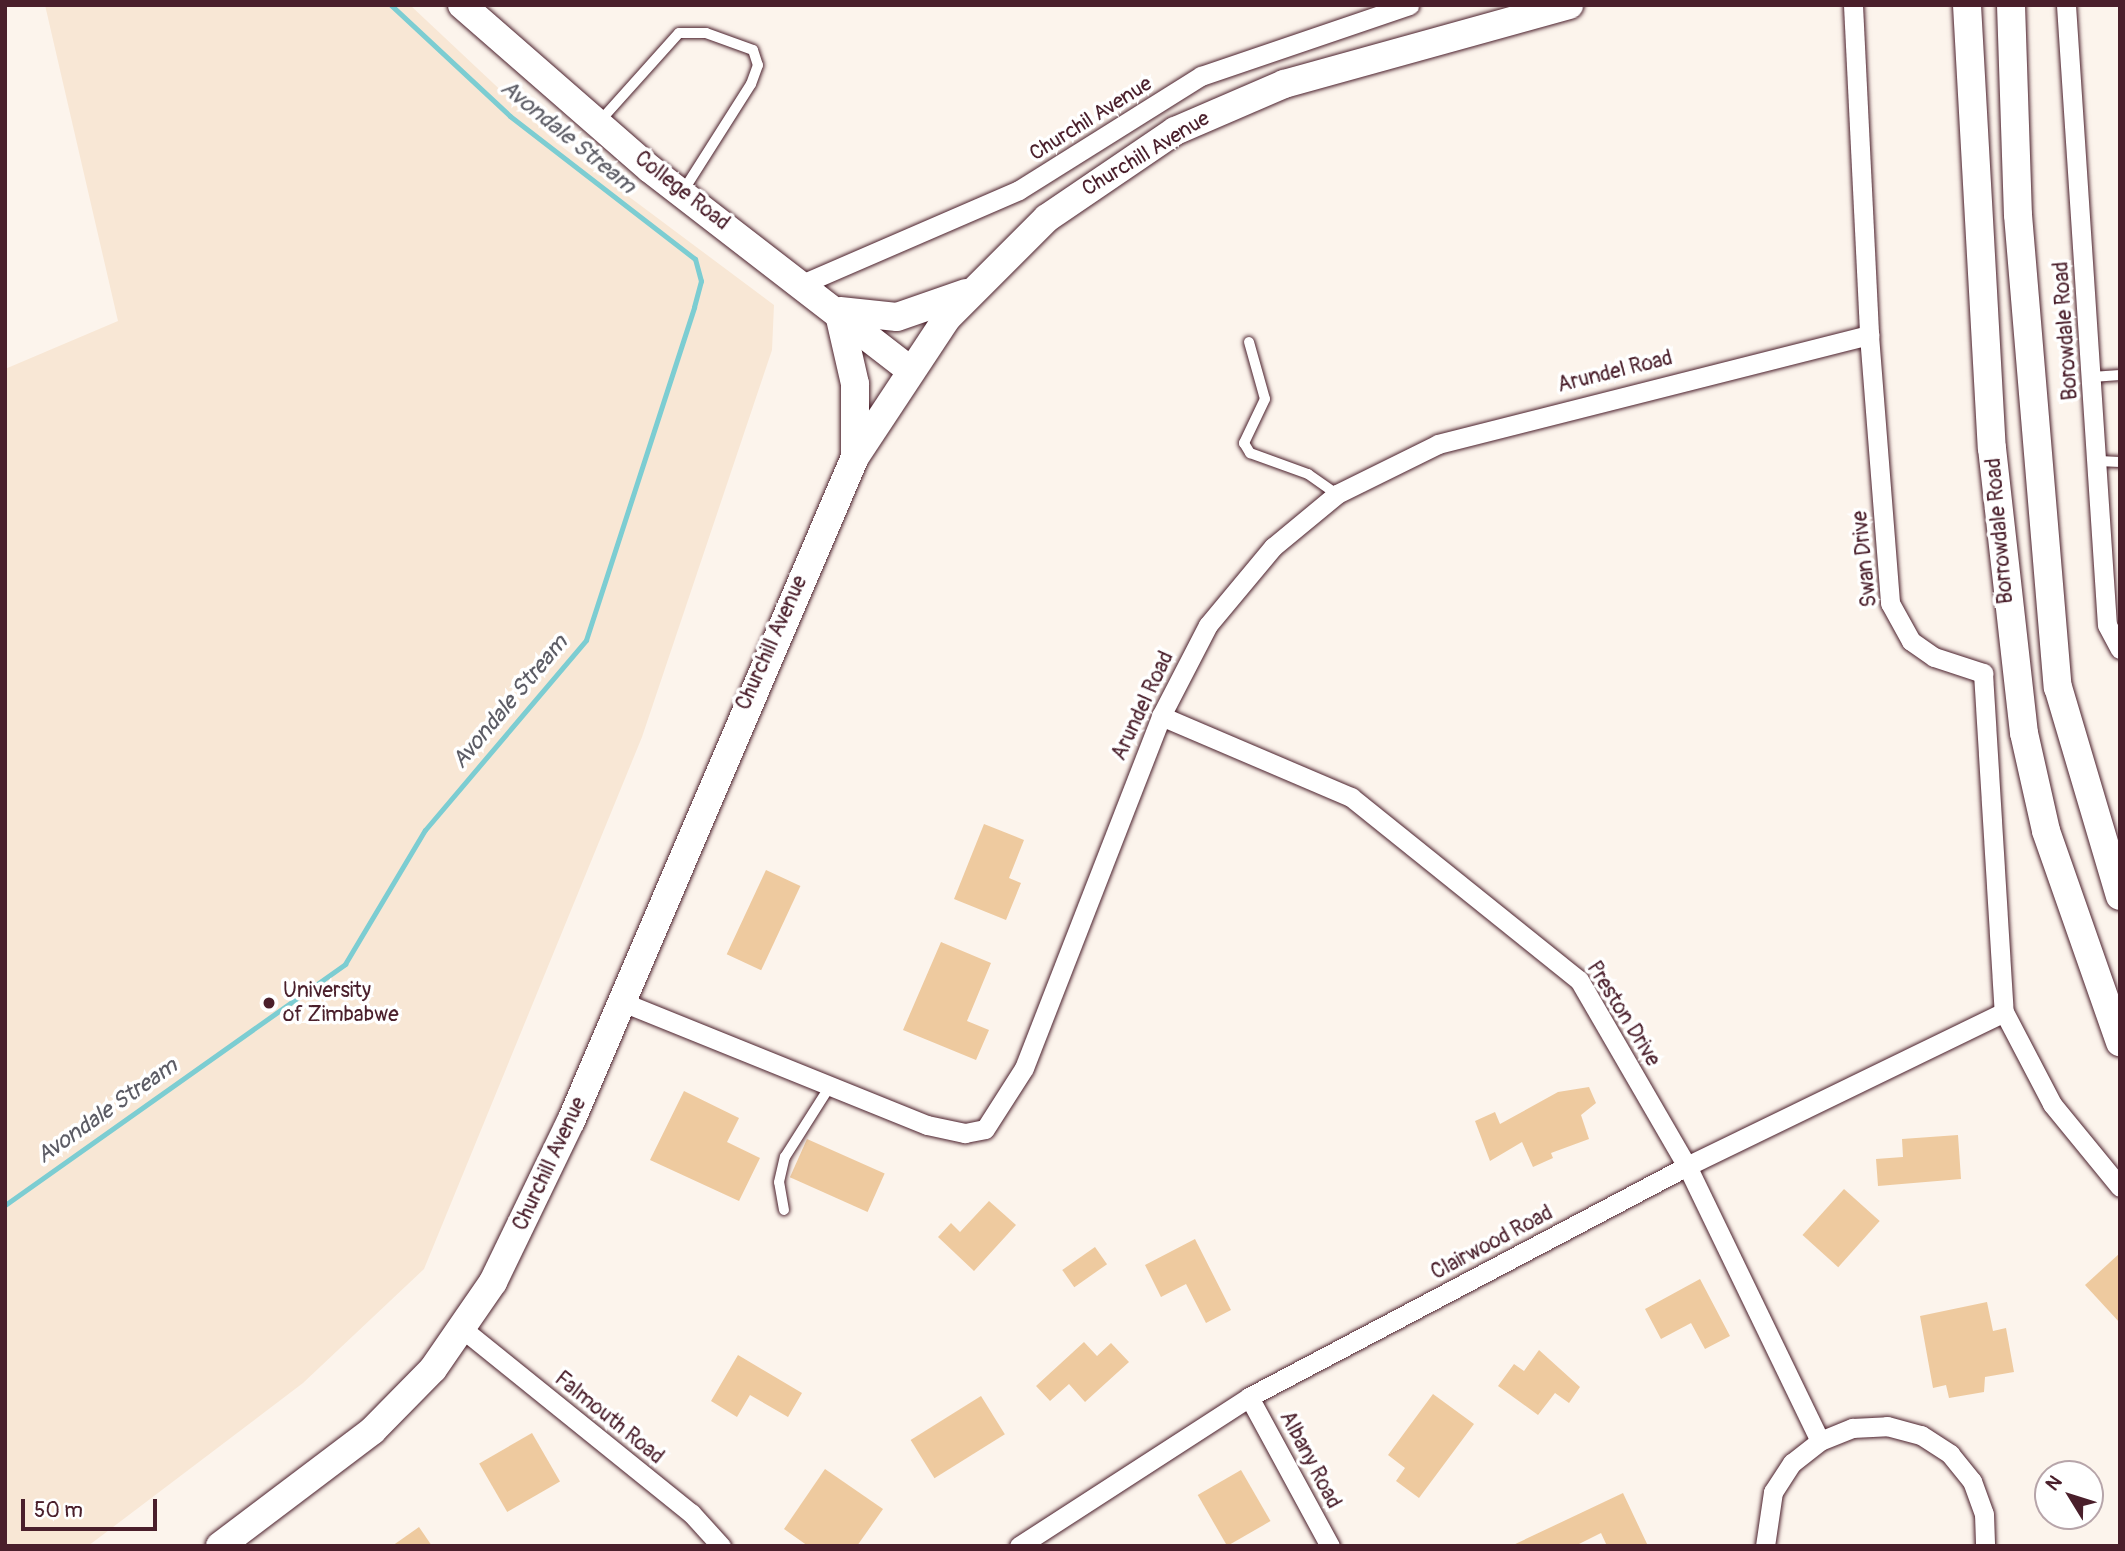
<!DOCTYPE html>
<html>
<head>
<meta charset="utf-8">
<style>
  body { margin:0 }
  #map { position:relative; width:2125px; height:1551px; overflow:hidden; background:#fcf4ec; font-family:Pangolin,sans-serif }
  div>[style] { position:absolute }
  .built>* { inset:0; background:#f8e7d5 }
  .stream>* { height:5px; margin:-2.5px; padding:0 2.5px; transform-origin:2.5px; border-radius:2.5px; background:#7ccdd2 }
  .building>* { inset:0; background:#eeca9f; transform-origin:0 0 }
  .roads { filter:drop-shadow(0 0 2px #4a1f2b) drop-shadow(0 0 2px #4a1f2b) }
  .lane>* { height:10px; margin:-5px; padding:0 5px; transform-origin:5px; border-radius:5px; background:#fff }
  .street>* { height:19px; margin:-9.5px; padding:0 9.5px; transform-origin:9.5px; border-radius:9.5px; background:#fff }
  .secondary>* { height:28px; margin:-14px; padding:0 14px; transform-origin:14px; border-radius:14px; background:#fff }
  .dots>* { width:19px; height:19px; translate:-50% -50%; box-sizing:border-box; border:4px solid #fff; border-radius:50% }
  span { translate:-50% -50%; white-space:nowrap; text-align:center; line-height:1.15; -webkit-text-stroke:7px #fff; paint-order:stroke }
  .street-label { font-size:21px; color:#4a1f2b }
  .poi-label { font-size:21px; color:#4a1f2b }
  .left { translate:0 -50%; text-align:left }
  .water-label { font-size:23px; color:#5c5c65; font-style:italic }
  .frame { position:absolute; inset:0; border:7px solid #4a1f2b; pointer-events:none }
  .north { position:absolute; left:2034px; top:1460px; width:70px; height:70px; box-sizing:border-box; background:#fff; border:2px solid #b7a5aa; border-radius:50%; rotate:308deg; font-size:19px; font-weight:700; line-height:28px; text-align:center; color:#4a1f2b }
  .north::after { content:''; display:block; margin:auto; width:24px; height:32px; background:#4a1f2b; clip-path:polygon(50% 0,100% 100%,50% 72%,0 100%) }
  .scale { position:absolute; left:21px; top:1499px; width:136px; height:32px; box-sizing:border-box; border:4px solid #4a1f2b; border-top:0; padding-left:9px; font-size:21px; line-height:24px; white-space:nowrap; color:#4a1f2b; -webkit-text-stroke:5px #fff; paint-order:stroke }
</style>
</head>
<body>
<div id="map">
  <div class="built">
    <div style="clip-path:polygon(45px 5px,410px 5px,557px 143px,774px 305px,772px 350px,642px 737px,424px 1269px,303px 1383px,88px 1546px,5px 1546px,5px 369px,118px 321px)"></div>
  </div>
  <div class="stream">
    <div style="left:5px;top:1205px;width:417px;rotate:-35.3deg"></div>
    <div style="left:345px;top:964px;width:156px;rotate:-59.2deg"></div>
    <div style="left:425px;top:830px;width:249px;rotate:-49.7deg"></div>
    <div style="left:586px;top:640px;width:350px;rotate:-72deg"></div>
    <div style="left:694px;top:307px;width:27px;rotate:-75deg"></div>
    <div style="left:701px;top:281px;width:23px;rotate:-105deg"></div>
    <div style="left:695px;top:259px;width:234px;rotate:-142.3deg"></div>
    <div style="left:510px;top:116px;width:163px;rotate:-137deg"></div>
  </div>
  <div class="building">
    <div style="clip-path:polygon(984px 824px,1024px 840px,1009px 878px,1021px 883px,1006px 920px,954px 899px)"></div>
    <div style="left:766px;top:870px;width:38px;height:93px;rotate:25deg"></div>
    <div style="clip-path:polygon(941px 942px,991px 963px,967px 1021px,989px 1030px,976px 1060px,903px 1030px)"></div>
    <div style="clip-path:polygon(1589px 1087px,1596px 1103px,1581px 1115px,1589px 1139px,1551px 1153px,1553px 1158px,1533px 1167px,1522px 1142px,1490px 1161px,1475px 1121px,1495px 1112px,1500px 1124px,1558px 1092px)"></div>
    <div style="clip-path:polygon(684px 1091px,739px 1118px,727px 1142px,760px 1158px,739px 1201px,650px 1160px)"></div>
    <div style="clip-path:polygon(1958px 1135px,1961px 1179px,1878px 1186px,1876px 1159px,1903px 1157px,1902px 1139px)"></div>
    <div style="left:807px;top:1139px;width:85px;height:42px;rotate:24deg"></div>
    <div style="left:1844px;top:1189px;width:48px;height:62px;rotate:42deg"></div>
    <div style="clip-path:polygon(989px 1201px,1016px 1225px,974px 1271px,938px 1237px,951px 1223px,960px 1232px)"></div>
    <div style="clip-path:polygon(1195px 1239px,1231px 1310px,1206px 1323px,1186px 1284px,1161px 1297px,1145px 1265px)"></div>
    <div style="left:1095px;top:1247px;width:21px;height:40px;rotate:55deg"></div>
    <div style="clip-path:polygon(2120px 1253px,2120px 1323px,2085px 1285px)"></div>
    <div style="clip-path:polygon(1700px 1279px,1730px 1336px,1705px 1349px,1691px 1323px,1661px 1339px,1645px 1309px)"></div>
    <div style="clip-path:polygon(1987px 1302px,1993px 1331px,2006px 1328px,2014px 1372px,1985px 1377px,1984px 1392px,1949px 1398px,1946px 1385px,1933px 1388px,1920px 1316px)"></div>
    <div style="clip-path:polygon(1084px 1342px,1097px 1356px,1111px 1343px,1129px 1362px,1085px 1402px,1069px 1384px,1050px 1401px,1036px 1386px)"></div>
    <div style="clip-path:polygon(1539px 1350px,1580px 1387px,1569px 1403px,1555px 1393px,1538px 1415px,1498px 1386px,1514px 1364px,1524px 1371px)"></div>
    <div style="clip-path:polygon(738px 1355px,802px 1393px,788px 1417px,750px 1395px,737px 1417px,711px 1401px)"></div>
    <div style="clip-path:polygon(1433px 1394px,1474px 1424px,1419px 1498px,1396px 1481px,1405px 1468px,1388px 1455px)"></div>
    <div style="left:981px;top:1396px;width:45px;height:83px;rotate:58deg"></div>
    <div style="left:532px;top:1433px;width:56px;height:61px;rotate:60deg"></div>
    <div style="clip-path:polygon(825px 1469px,883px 1509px,857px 1546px,808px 1546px,784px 1529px)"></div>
    <div style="left:1241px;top:1470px;width:59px;height:50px;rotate:60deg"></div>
    <div style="clip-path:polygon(1623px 1493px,1648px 1546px,1607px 1546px,1601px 1533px,1575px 1546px,1511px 1546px)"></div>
    <div style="clip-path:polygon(419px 1527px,432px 1546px,392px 1546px)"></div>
  </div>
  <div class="roads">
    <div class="lane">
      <div style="left:600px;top:121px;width:118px;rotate:-48.1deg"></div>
      <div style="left:679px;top:33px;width:27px"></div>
      <div style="left:706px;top:33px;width:50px;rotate:19.9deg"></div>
      <div style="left:753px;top:50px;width:16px;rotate:72deg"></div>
      <div style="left:758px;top:65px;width:20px;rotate:110deg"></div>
      <div style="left:751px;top:84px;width:127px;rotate:122.4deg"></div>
      <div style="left:1249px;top:342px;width:59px;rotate:74.3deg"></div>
      <div style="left:1265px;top:399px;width:49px;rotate:115.5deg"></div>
      <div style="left:1244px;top:443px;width:12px;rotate:59deg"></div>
      <div style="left:1250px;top:453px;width:62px;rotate:19.9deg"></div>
      <div style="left:1308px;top:474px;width:35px;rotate:35deg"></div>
      <div style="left:2092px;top:377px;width:28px;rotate:-4deg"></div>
      <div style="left:2099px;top:461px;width:21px;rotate:3deg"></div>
      <div style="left:784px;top:1210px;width:28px;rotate:-100deg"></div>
      <div style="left:779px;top:1182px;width:26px;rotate:-77deg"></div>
      <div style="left:785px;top:1157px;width:84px;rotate:-57.6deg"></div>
    </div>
    <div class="street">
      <div style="left:1853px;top:5px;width:330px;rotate:87.2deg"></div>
      <div style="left:1869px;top:335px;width:269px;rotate:85.5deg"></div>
      <div style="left:1890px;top:603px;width:43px;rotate:61.1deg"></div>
      <div style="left:1911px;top:641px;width:28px;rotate:35deg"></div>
      <div style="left:1934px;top:657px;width:52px;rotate:18.1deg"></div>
      <div style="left:1983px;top:673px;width:340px;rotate:86.5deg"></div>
      <div style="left:2004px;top:1012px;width:104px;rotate:62.4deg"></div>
      <div style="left:2052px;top:1104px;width:107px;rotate:50.7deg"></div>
      <div style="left:2066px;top:5px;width:621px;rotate:86.22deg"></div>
      <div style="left:2107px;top:625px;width:27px;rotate:62deg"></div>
      <div style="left:802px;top:284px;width:236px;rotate:-23.4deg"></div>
      <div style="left:1019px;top:190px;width:215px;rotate:-32.1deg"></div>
      <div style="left:1201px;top:76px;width:220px;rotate:-18.8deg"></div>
      <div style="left:1161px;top:716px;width:207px;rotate:23.1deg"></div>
      <div style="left:1351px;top:797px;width:292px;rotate:38.8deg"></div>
      <div style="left:1579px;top:980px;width:215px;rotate:59.9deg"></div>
      <div style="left:1687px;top:1166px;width:305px;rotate:64.2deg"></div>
      <div style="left:620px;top:1001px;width:331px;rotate:22deg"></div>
      <div style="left:927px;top:1125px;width:39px;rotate:12deg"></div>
      <div style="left:965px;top:1133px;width:20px;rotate:-11deg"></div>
      <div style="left:985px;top:1129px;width:72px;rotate:-57.4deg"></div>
      <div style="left:1024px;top:1068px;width:378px;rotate:-68.7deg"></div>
      <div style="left:1161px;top:716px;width:102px;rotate:-62.7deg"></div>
      <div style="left:1208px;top:625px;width:102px;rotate:-50.2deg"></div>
      <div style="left:1273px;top:547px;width:83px;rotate:-39.6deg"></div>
      <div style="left:1337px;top:494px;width:113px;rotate:-26.3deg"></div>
      <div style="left:1438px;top:444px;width:445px;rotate:-14.2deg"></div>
      <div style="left:464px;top:1330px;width:292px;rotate:38.9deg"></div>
      <div style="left:691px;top:1513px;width:45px;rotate:47.7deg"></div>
      <div style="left:1249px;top:1397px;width:170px;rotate:61.5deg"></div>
      <div style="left:1019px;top:1546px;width:274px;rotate:-32.9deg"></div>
      <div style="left:1249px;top:1397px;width:495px;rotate:-27.8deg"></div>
      <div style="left:1687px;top:1166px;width:352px;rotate:-25.9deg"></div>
      <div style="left:1765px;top:1546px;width:55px;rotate:-81.6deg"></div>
      <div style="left:1773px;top:1492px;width:35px;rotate:-57deg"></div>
      <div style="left:1792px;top:1463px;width:36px;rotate:-38deg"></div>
      <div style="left:1820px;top:1441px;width:35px;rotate:-22deg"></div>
      <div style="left:1852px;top:1428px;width:35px;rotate:-3deg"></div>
      <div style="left:1887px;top:1426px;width:35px;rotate:15deg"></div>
      <div style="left:1921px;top:1435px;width:35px;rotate:33deg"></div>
      <div style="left:1950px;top:1454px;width:35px;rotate:51deg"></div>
      <div style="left:1972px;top:1481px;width:35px;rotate:70deg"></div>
      <div style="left:1984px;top:1514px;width:32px;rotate:88deg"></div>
    </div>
    <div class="secondary">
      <div style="left:462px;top:5px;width:249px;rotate:41.1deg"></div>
      <div style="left:650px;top:169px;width:327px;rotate:37.7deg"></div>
      <div style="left:1967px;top:5px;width:444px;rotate:86.8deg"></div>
      <div style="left:1992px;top:448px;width:287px;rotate:83.6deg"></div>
      <div style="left:2024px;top:733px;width:100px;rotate:77.3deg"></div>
      <div style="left:2046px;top:831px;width:224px;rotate:70.7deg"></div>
      <div style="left:2011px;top:5px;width:210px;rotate:88.1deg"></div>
      <div style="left:2018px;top:215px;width:474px;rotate:85.2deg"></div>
      <div style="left:2058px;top:687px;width:218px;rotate:73.5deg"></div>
      <div style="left:840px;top:311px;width:57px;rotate:6deg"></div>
      <div style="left:897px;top:317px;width:73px;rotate:-19.2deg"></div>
      <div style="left:839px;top:314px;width:72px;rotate:77.1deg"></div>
      <div style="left:855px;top:384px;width:73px;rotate:90deg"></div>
      <div style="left:220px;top:1546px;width:191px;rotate:-37.1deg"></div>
      <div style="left:372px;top:1431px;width:87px;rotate:-45.5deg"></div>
      <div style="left:433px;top:1369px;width:106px;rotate:-55.4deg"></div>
      <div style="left:493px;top:1282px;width:179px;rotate:-64.2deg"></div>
      <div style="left:571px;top:1121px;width:722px;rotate:-66.84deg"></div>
      <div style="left:855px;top:457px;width:167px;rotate:-56.5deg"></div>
      <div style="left:947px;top:318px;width:141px;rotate:-45deg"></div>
      <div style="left:1047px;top:218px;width:155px;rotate:-34.2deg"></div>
      <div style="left:1175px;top:131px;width:119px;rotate:-23.3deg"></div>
      <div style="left:1284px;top:84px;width:296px;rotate:-15.5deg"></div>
    </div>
  </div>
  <div class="dots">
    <div style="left:269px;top:1003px;background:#4a1f2b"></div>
  </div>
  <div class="street-label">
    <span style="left:1091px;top:119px;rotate:-32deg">Churchil Avenue</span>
    <span style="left:1146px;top:154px;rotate:-31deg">Churchill Avenue</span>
    <span style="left:682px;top:191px;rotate:38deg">College Road</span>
    <span style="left:2066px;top:331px;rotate:-94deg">Borowdale Road</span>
    <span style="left:1615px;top:372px;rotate:-14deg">Arundel Road</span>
    <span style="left:2000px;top:531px;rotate:-95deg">Borrowdale Road</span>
    <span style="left:1865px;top:559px;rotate:-96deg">Swan Drive</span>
    <span style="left:772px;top:643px;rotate:-66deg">Churchill Avenue</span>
    <span style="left:1143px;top:706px;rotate:-65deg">Arundel Road</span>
    <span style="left:1623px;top:1014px;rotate:58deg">Preston Drive</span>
    <span style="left:550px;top:1164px;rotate:-65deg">Churchill Avenue</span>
    <span style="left:1492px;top:1243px;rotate:-28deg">Clairwood Road</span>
    <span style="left:609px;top:1418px;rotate:39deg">Falmouth Road</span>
    <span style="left:1310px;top:1460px;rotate:62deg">Albany Road</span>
  </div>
  <div class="poi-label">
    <span class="left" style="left:283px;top:1003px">University<br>of Zimbabwe</span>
  </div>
  <div class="water-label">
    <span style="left:568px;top:137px;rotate:39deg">Avondale Stream</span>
    <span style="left:510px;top:702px;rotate:-50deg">Avondale Stream</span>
    <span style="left:107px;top:1111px;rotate:-35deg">Avondale Stream</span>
  </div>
  <div class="frame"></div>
  <div class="north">N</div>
  <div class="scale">50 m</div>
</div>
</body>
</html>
